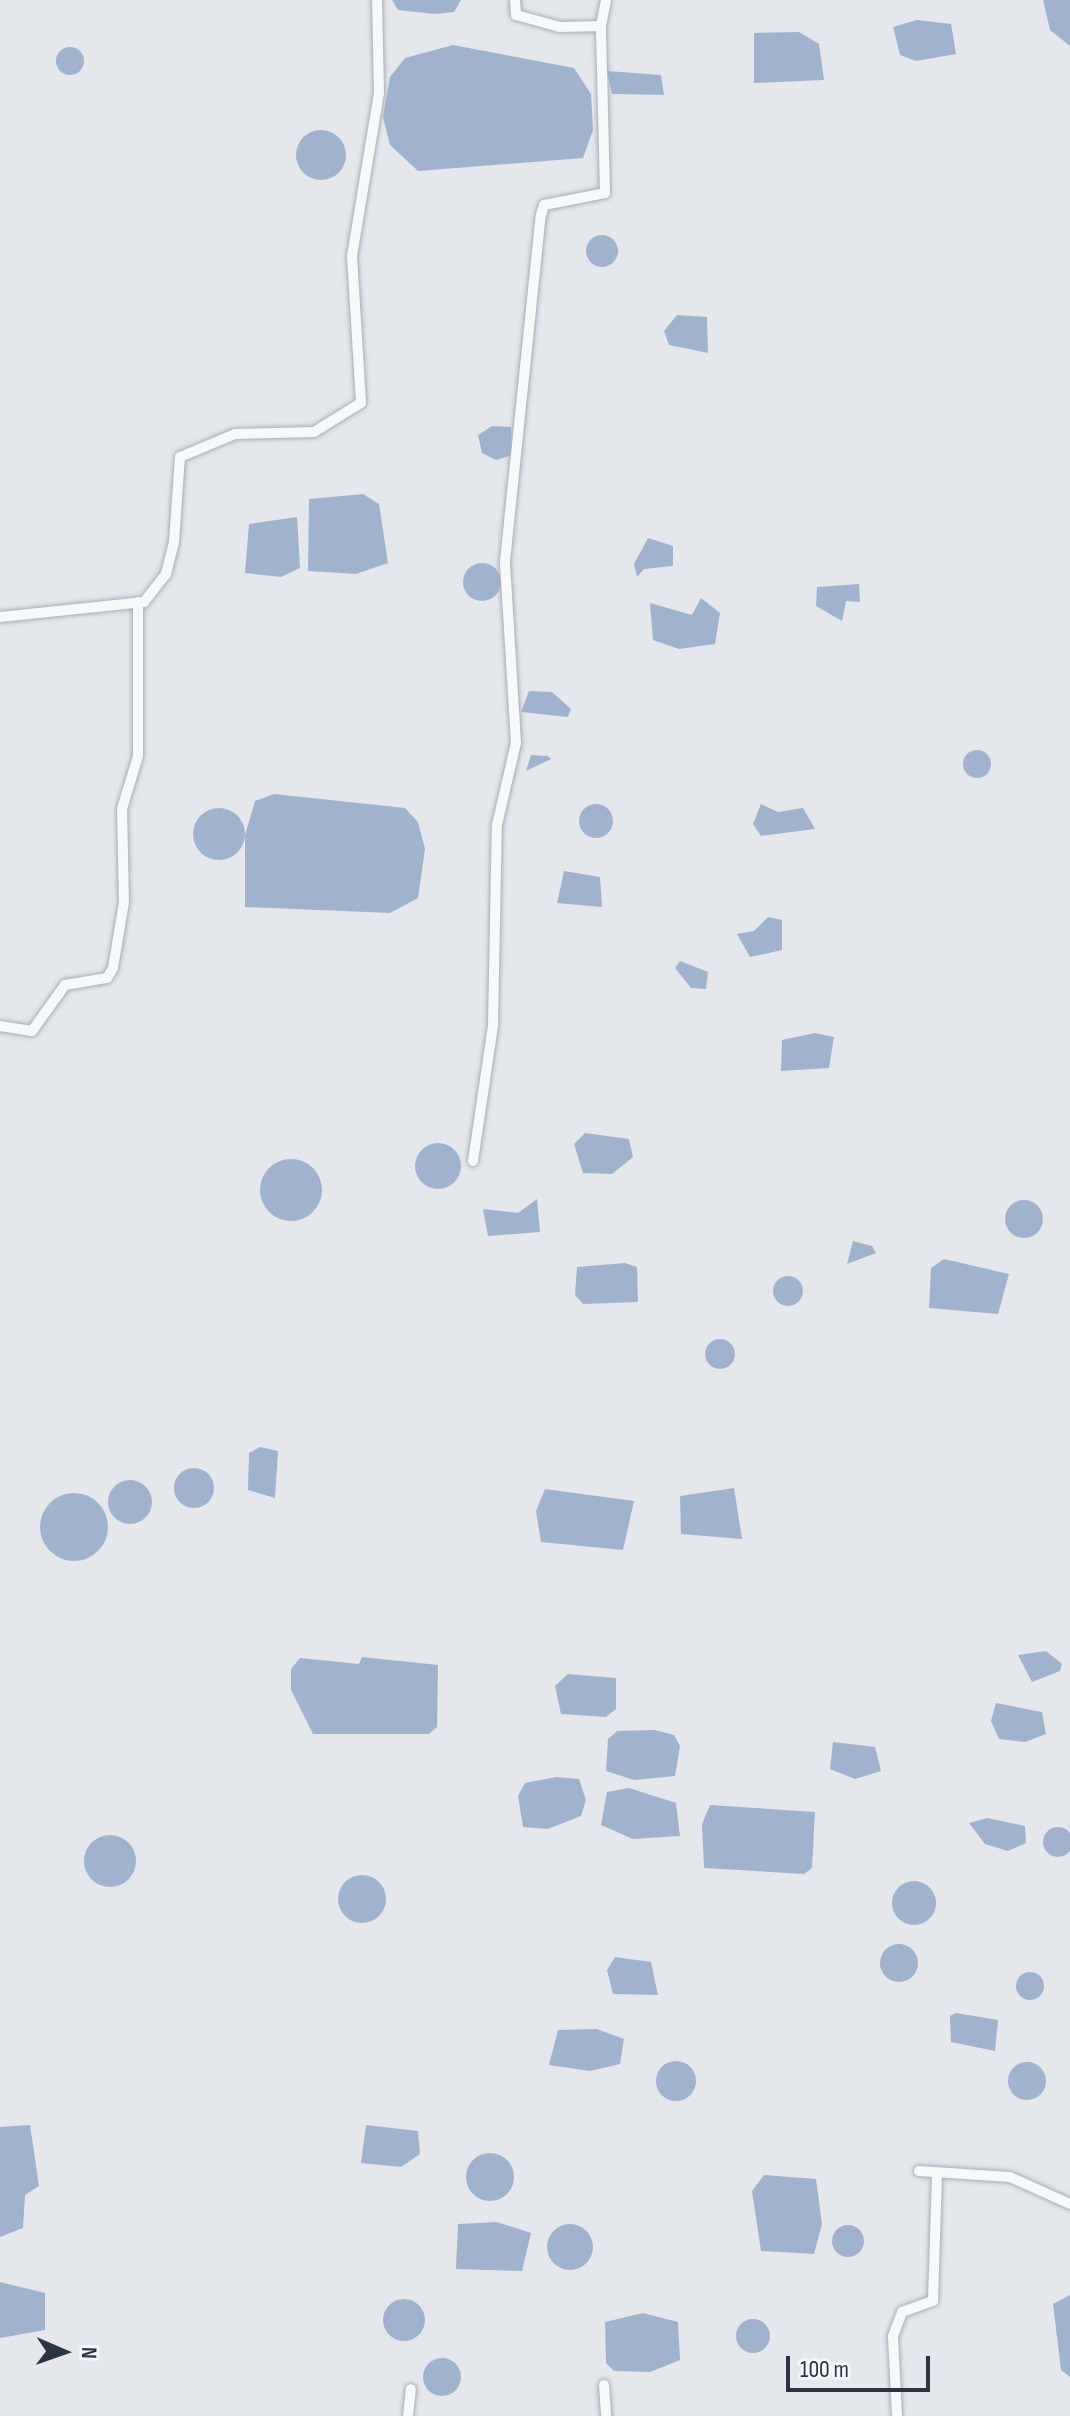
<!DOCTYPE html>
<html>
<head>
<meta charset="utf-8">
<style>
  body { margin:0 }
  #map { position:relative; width:1070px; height:2416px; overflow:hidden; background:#e4e7ec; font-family:"Sofia Sans Condensed",sans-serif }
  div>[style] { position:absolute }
  .water>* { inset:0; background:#9fb4cc }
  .round { border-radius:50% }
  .roads { filter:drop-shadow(0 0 2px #a9aeb7) drop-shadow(0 0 2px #a9aeb7) }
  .minor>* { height:10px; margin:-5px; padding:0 5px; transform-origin:5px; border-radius:5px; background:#f7f8fa }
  span { translate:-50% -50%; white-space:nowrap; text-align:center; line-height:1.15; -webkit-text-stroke:8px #f4f6f9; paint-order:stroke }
  .north { position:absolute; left:24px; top:2312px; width:80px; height:80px; -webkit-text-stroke:6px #f4f6f9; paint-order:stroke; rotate:92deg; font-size:22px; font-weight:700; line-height:32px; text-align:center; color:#2b3445 }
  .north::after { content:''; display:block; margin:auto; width:28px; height:36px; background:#2b3445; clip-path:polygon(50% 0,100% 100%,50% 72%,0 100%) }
  .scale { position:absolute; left:786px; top:2356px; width:144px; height:36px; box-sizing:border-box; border:4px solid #2b3445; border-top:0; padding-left:10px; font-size:24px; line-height:28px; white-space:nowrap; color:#2b3445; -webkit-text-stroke:6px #f4f6f9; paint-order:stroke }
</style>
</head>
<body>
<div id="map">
  <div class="water">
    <div style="clip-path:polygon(392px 0,461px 0,454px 12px,435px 14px,398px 10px)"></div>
    <div style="clip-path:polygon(1043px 0,1070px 0,1070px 46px,1050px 30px)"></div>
    <div style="clip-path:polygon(917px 20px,951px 24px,956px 54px,916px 61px,900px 55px,893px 27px)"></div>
    <div style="clip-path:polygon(799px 32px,819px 44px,824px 80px,754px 83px,754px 33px)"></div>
    <div style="clip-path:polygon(453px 45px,574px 68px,591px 94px,593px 130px,583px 158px,418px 171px,390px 145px,383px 117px,390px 77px,405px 58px)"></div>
    <div class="round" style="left:56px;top:47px;width:28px;height:28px"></div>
    <div style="clip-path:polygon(607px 71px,661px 75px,664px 95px,612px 94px)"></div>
    <div class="round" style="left:296px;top:130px;width:50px;height:50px"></div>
    <div class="round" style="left:586px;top:235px;width:32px;height:32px"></div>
    <div style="clip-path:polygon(677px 315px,707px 317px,708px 353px,669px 345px,664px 331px)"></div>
    <div style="clip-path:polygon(492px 426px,511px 427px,512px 455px,496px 460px,482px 453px,478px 435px)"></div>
    <div style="clip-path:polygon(363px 494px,379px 504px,388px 563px,356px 574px,308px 571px,309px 499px)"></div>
    <div style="clip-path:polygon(297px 517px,300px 568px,281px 577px,245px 573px,249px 524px)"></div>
    <div style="clip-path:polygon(648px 538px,673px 546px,673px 566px,644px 569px,637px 577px,634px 564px)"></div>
    <div class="round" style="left:463px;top:563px;width:38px;height:38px"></div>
    <div style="clip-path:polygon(859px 584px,860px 602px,846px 601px,842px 621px,816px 606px,817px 587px)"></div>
    <div style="clip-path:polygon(701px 598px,720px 613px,715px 644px,679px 649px,653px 640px,650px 603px,692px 615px)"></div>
    <div style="clip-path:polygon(529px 691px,552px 692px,571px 709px,568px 717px,521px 712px)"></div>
    <div class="round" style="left:963px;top:750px;width:28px;height:28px"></div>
    <div style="clip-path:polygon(531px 755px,548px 756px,551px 759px,526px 771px)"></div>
    <div style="clip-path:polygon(274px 794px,405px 808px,418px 822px,425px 849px,418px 898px,390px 913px,245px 907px,245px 835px,255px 801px)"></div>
    <div style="clip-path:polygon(761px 804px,778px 812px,803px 808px,815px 829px,761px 836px,753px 824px)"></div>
    <div class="round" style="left:579px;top:804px;width:34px;height:34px"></div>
    <div class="round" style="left:193px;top:808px;width:52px;height:52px"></div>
    <div style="clip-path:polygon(564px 871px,600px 877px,602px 907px,557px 903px)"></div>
    <div style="clip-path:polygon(768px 917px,782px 920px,782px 950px,750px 957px,737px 934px,754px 931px)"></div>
    <div style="clip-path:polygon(680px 961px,708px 972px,706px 989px,691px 988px,675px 968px)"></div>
    <div style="clip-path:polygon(815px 1033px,834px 1037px,829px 1068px,781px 1071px,782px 1040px)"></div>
    <div style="clip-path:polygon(585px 1133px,629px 1139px,633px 1157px,612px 1174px,583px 1173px,574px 1144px)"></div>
    <div class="round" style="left:415px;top:1143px;width:46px;height:46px"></div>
    <div class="round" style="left:260px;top:1159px;width:62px;height:62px"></div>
    <div style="clip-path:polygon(537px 1199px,540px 1232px,488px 1236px,483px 1209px,518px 1213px)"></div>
    <div class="round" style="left:1005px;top:1200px;width:38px;height:38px"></div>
    <div style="clip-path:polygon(853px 1241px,872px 1246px,876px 1253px,847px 1264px)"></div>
    <div style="clip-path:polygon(944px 1259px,1009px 1274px,998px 1314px,929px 1308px,931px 1268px)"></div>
    <div style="clip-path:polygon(625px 1263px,637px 1267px,638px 1302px,583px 1304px,575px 1295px,577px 1267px)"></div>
    <div class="round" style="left:773px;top:1276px;width:30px;height:30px"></div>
    <div class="round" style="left:705px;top:1339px;width:30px;height:30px"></div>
    <div style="clip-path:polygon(260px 1447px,278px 1451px,275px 1498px,248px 1490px,249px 1453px)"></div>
    <div class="round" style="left:174px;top:1468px;width:40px;height:40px"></div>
    <div class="round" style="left:108px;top:1480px;width:44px;height:44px"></div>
    <div style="clip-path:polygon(734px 1488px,742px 1539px,681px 1534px,680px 1496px)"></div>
    <div style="clip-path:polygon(545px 1489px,634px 1501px,623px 1550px,541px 1542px,536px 1511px)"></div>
    <div class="round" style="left:40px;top:1493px;width:68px;height:68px"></div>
    <div style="clip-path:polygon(1046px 1651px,1062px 1664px,1060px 1671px,1032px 1682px,1018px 1655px)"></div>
    <div style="clip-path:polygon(362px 1657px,438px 1665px,437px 1727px,429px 1734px,313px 1734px,291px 1690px,291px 1669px,300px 1658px,359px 1664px)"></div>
    <div style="clip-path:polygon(568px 1674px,616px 1678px,616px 1709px,606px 1717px,561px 1714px,555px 1686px)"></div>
    <div style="clip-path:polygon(996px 1703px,1042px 1712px,1046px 1734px,1025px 1742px,999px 1739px,991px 1721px)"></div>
    <div style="clip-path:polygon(655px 1730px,674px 1735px,680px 1746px,675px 1776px,634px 1780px,606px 1771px,608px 1739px,617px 1731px)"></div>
    <div style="clip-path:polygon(833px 1742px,875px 1747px,881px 1771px,855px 1779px,830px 1769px)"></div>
    <div style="clip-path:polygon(556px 1777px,579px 1779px,586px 1800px,581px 1816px,548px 1829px,523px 1827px,518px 1796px,525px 1783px)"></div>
    <div style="clip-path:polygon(629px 1788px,676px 1803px,680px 1836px,633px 1839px,601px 1825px,607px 1792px)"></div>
    <div style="clip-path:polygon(710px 1805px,815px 1812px,812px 1868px,804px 1874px,704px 1868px,702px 1824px)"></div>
    <div style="clip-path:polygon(987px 1818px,1025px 1826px,1026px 1843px,1008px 1851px,985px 1844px,969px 1823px)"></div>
    <div class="round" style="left:1043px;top:1827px;width:30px;height:30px"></div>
    <div class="round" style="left:84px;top:1835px;width:52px;height:52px"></div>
    <div class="round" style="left:338px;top:1875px;width:48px;height:48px"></div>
    <div class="round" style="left:892px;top:1881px;width:44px;height:44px"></div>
    <div class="round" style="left:880px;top:1944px;width:38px;height:38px"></div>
    <div style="clip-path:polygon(615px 1957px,651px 1962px,658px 1995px,613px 1994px,607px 1970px)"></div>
    <div class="round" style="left:1016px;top:1972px;width:28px;height:28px"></div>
    <div style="clip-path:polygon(956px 2013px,998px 2020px,995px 2051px,951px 2042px,950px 2016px)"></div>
    <div style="clip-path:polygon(597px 2029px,624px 2039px,620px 2064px,590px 2071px,549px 2065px,558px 2030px)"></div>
    <div class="round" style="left:656px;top:2061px;width:40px;height:40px"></div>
    <div class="round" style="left:1008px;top:2062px;width:38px;height:38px"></div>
    <div style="clip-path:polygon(30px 2125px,39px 2186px,25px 2195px,23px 2228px,0 2237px,0 2127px)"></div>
    <div style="clip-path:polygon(366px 2125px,418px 2131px,420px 2154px,401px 2167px,361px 2163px)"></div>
    <div class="round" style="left:466px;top:2153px;width:48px;height:48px"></div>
    <div style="clip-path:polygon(764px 2175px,816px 2179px,822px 2224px,814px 2254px,761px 2251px,752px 2191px)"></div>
    <div style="clip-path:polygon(497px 2222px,531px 2233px,522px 2271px,456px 2269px,458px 2224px)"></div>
    <div class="round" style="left:547px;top:2224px;width:46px;height:46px"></div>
    <div class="round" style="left:832px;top:2225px;width:32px;height:32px"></div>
    <div style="clip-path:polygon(0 2282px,45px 2293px,45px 2330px,0 2338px)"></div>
    <div style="clip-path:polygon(1070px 2295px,1070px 2377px,1061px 2370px,1053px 2304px)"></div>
    <div class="round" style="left:383px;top:2299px;width:42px;height:42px"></div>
    <div style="clip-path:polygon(643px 2313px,678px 2322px,680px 2360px,650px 2372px,614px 2371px,606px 2363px,605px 2322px)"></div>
    <div class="round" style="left:736px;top:2319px;width:34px;height:34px"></div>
    <div class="round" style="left:423px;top:2358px;width:38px;height:38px"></div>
  </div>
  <div class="roads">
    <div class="minor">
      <div style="left:515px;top:0;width:15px;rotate:86deg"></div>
      <div style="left:516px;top:15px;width:46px;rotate:15.3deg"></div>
      <div style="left:560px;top:27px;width:41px;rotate:-1.4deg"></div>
      <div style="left:601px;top:26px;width:26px;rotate:-79deg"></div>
      <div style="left:0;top:617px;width:145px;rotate:-5.9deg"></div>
      <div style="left:144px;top:602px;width:36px;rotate:-52deg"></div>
      <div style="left:166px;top:574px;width:33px;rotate:-76deg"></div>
      <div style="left:174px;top:542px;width:85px;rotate:-86deg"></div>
      <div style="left:180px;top:457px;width:60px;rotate:-22.7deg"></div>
      <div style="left:235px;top:434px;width:79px;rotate:-1.5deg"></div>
      <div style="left:314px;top:432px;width:55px;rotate:-31.7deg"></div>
      <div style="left:361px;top:403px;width:147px;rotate:-93.5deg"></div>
      <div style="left:352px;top:256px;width:165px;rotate:-80.6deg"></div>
      <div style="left:379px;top:93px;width:93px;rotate:-91.2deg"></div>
      <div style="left:0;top:1026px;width:32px;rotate:9deg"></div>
      <div style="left:32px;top:1031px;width:57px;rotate:-54.3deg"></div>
      <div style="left:65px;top:985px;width:43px;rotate:-9.5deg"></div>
      <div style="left:107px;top:978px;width:12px;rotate:-59deg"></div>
      <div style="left:113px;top:968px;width:67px;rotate:-80.5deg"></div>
      <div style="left:124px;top:902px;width:93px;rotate:-91.2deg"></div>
      <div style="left:122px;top:809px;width:55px;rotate:-73.2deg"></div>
      <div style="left:138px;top:756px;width:154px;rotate:-90deg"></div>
      <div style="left:473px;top:1161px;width:137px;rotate:-81.6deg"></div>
      <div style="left:493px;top:1025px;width:200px;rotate:-88.9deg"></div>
      <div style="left:497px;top:825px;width:84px;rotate:-77deg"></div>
      <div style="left:516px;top:743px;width:182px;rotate:-93.5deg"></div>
      <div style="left:505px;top:561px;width:348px;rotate:-84.1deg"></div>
      <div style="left:541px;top:215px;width:10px;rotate:-73deg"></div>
      <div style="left:544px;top:205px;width:62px;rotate:-11.1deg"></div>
      <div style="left:605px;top:193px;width:167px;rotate:-91.4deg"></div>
      <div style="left:919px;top:2171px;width:91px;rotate:3.8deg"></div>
      <div style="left:1010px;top:2177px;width:66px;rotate:24.2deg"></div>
      <div style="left:604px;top:2385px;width:31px;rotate:86deg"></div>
      <div style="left:408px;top:2416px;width:27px;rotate:-84deg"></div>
      <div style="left:897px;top:2416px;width:80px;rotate:-92.9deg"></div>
      <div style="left:893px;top:2336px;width:26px;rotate:-69deg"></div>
      <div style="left:902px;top:2312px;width:33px;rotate:-20deg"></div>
      <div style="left:933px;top:2301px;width:126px;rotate:-88.2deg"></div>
    </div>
  </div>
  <div class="north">N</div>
  <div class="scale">100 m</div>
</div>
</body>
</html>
